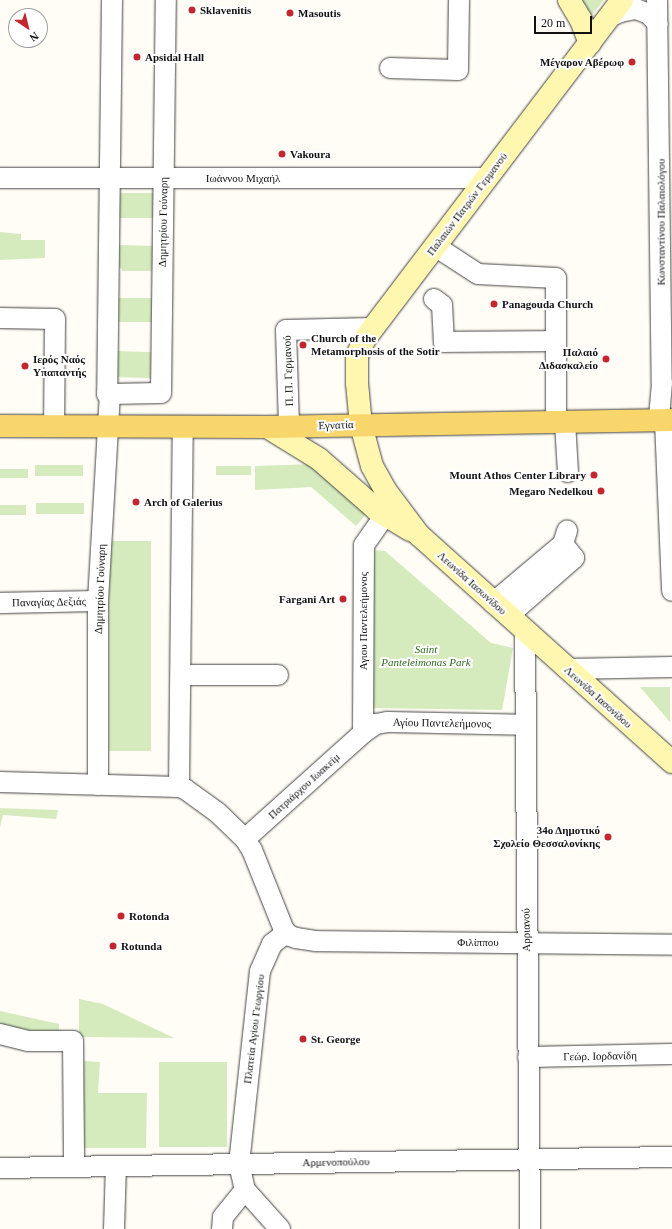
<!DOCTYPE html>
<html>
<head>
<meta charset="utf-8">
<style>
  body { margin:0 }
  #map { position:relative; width:672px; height:1229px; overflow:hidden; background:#fffdf5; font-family:Georgia,serif }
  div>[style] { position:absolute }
  .green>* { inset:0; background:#d5ebbd; transform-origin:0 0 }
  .roads { filter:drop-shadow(0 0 1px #444) drop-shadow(0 0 1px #444) }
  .street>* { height:20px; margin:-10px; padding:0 10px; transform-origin:10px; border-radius:10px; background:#fff }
  .secondary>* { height:22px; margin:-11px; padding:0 11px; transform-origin:11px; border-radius:11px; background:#fff6b0 }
  .primary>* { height:22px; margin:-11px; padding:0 11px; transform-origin:11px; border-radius:11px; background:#f9d66b }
  .dots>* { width:11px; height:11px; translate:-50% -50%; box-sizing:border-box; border:2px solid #fff; border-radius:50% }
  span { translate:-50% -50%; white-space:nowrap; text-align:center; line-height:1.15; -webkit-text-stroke:4px #fff; paint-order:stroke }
  .poi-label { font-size:11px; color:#111; font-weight:700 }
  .left { translate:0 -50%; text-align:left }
  .right { translate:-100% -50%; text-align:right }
  .street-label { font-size:11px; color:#111 }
  .park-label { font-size:11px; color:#2f6b1f; font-style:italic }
  .north { position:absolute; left:8px; top:8px; width:40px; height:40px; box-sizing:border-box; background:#fff; border:1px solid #a0a0a0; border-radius:50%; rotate:145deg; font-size:11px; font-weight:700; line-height:16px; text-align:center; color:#111 }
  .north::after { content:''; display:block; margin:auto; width:14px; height:18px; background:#c4262e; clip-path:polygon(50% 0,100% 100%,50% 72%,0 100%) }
  .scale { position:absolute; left:534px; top:16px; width:58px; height:18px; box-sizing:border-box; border:2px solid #111; border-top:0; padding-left:5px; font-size:12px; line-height:14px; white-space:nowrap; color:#111; -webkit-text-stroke:3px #fff; paint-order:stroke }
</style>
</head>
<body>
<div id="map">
  <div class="green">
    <div style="clip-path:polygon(577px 0,604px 0,591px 16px)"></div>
    <div style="left:119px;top:193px;width:37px;height:25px"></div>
    <div style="clip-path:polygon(0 232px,21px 234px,21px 240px,45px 240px,45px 258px,0 260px)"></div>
    <div style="clip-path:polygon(119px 245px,154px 246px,154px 271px,122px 271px,122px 268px,118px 268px)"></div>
    <div style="left:119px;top:298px;width:36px;height:24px"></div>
    <div style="left:117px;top:351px;width:37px;height:26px;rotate:2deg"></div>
    <div style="clip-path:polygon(316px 464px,368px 512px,356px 526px,311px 487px,255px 490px,255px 466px)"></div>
    <div style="left:83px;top:465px;width:11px;height:48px;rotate:90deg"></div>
    <div style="left:251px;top:466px;width:9px;height:35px;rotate:90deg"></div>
    <div style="left:0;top:469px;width:28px;height:9px"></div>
    <div style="left:36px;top:503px;width:48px;height:11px"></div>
    <div style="left:0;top:505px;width:26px;height:10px"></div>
    <div style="left:109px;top:541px;width:42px;height:210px"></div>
    <div style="clip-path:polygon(373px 550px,385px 551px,491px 643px,513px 648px,502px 710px,372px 708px)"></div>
    <div style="clip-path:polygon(640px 687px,670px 687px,670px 722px)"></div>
    <div style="clip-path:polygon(0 808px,58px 810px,56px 819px,3px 815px,0 827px)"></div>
    <div style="clip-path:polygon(79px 999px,103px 1004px,174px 1038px,79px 1037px)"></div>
    <div style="clip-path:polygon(0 1011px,59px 1024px,59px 1033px,35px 1035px,0 1028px)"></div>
    <div style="clip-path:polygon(84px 1061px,100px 1062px,98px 1093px,147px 1093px,146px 1148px,82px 1148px)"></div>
    <div style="left:159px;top:1062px;width:68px;height:85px"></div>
  </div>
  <div class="roads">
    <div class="street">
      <div style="left:112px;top:0;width:394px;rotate:90.7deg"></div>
      <div style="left:107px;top:394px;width:54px;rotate:-1.1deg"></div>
      <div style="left:161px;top:393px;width:393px;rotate:-89.3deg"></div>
      <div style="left:657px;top:0;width:383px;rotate:89.3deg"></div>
      <div style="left:662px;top:383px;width:38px;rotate:95deg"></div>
      <div style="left:609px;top:17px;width:12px;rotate:-24deg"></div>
      <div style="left:620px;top:12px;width:16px;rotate:-11deg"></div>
      <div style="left:636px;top:9px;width:14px;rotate:21deg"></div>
      <div style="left:649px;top:14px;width:13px;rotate:48deg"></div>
      <div style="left:390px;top:68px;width:68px;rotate:1.7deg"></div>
      <div style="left:458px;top:70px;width:70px;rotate:-89.2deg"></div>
      <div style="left:0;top:178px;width:486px"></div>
      <div style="left:435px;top:246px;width:51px;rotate:33.1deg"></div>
      <div style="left:478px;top:274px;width:78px;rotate:2.9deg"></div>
      <div style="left:556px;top:278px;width:144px;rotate:90deg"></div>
      <div style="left:434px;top:299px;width:10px;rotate:37deg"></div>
      <div style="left:442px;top:305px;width:37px;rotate:87deg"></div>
      <div style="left:444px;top:342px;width:112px;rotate:-0.5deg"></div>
      <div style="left:0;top:318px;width:55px;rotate:1deg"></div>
      <div style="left:55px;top:319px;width:108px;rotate:90.5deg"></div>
      <div style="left:665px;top:421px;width:170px;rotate:87.6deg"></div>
      <div style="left:565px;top:422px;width:50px;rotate:86.6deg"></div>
      <div style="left:289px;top:426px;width:96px;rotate:-91.8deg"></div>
      <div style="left:286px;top:330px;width:87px;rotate:-1.3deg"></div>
      <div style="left:0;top:603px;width:98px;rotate:-1.2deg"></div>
      <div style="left:493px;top:603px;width:92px;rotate:-40.1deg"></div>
      <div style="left:563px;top:544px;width:14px;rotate:-73deg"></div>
      <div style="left:508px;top:616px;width:88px;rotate:-41.3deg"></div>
      <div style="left:574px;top:558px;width:18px;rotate:-128deg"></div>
      <div style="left:525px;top:631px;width:598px;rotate:89.52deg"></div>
      <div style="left:567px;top:669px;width:105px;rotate:-1.1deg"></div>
      <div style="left:181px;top:675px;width:97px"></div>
      <div style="left:363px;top:733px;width:188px;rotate:-89.7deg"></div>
      <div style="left:364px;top:545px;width:37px;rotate:-55deg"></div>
      <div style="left:0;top:782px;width:179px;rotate:1.6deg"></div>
      <div style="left:179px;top:787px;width:6px;rotate:18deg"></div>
      <div style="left:185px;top:789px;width:39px;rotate:36deg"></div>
      <div style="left:217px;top:812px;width:39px;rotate:44deg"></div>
      <div style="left:245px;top:839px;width:13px;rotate:58deg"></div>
      <div style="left:252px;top:850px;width:86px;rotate:68.2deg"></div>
      <div style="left:284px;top:930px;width:8px;rotate:45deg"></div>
      <div style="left:290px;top:936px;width:6px;rotate:18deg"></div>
      <div style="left:296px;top:938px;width:19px;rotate:9deg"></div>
      <div style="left:315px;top:941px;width:357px;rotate:0.6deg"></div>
      <div style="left:98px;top:785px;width:184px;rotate:-90deg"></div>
      <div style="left:98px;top:601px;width:207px;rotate:-86.7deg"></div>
      <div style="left:179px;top:787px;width:360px;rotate:-89.4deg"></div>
      <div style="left:245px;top:839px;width:159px;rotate:-41.9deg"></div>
      <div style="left:363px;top:733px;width:16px;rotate:-35deg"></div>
      <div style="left:376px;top:724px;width:11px;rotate:-10deg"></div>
      <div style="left:387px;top:722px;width:138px;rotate:1.2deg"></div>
      <div style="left:0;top:1034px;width:29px;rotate:14deg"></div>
      <div style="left:28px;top:1041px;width:45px"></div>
      <div style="left:73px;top:1041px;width:125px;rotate:89.5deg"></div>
      <div style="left:528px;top:1057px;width:144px;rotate:-1.2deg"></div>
      <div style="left:0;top:1168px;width:672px;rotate:-0.94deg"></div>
      <div style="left:114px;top:1229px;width:63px;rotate:-88.2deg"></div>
      <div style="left:222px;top:1229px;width:12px;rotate:-85deg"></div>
      <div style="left:223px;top:1217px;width:35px;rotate:-51deg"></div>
      <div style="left:280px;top:1229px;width:52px;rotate:-131.9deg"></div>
      <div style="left:245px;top:1190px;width:27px;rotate:-103deg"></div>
      <div style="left:239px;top:1164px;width:194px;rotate:-83.8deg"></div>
      <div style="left:260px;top:971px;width:30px;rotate:-66deg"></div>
      <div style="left:272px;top:944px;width:18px;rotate:-38deg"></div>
    </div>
    <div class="secondary">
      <div style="left:569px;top:0;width:23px;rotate:59deg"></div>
      <div style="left:581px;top:20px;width:25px;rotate:69deg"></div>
      <div style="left:622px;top:0;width:425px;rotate:127.2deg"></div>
      <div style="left:365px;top:338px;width:20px;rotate:114deg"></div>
      <div style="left:357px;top:356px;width:27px;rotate:90deg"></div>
      <div style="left:357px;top:383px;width:42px;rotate:84.6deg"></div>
      <div style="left:361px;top:425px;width:42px;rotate:75deg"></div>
      <div style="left:372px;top:466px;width:29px;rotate:61deg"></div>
      <div style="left:386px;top:491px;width:55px;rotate:53.1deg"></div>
      <div style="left:419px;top:535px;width:340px;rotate:41.9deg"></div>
      <div style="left:267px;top:427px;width:61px;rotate:31.6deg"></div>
      <div style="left:319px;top:459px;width:77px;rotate:41.3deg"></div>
      <div style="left:377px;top:510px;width:39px;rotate:31deg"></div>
    </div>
    <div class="primary">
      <div style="left:0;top:426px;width:267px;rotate:0.2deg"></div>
      <div style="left:267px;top:427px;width:405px;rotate:-1deg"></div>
    </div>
  </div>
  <div class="dots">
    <div style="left:192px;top:10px;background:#c4262e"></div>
    <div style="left:290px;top:13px;background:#c4262e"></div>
    <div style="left:137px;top:57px;background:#c4262e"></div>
    <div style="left:632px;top:62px;background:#c4262e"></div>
    <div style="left:282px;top:154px;background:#c4262e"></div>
    <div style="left:494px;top:304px;background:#c4262e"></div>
    <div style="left:303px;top:345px;background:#c4262e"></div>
    <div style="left:606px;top:359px;background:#c4262e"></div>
    <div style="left:25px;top:366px;background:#c4262e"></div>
    <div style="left:594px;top:475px;background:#c4262e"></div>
    <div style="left:601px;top:491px;background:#c4262e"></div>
    <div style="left:136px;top:502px;background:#c4262e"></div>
    <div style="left:343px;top:599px;background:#c4262e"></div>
    <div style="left:608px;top:837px;background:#c4262e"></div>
    <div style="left:121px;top:916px;background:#c4262e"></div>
    <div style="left:113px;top:946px;background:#c4262e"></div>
    <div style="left:303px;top:1039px;background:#c4262e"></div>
  </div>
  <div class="poi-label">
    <span class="left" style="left:200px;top:10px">Sklavenitis</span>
    <span class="left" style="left:298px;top:13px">Masoutis</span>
    <span class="left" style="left:145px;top:57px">Apsidal Hall</span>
    <span class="right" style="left:624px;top:62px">Μέγαρον Αβέρωφ</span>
    <span class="left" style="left:290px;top:154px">Vakoura</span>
    <span class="left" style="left:502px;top:304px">Panagouda Church</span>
    <span class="left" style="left:311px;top:345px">Church of the<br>Metamorphosis of the Sotir</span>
    <span class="right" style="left:598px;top:359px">Παλαιό<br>Διδασκαλείο</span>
    <span class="left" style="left:33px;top:366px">Ιερός Ναός<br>Υπαπαντής</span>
    <span class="right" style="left:586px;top:475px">Mount Athos Center Library</span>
    <span class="right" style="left:593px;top:491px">Megaro Nedelkou</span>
    <span class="left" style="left:144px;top:502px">Arch of Galerius</span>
    <span class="right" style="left:335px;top:599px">Fargani Art</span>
    <span class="right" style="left:600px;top:837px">34ο Δημοτικό<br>Σχολείο Θεσσαλονίκης</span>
    <span class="left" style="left:129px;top:916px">Rotonda</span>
    <span class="left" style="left:121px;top:946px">Rotunda</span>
    <span class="left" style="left:311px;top:1039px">St. George</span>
  </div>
  <div class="street-label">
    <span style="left:243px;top:178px">Ιωάννου Μιχαήλ</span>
    <span style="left:467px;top:204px;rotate:-53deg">Παλαιών Πατρών Γερμανού</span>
    <span style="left:163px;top:222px;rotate:-89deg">Δημητρίου Γούναρη</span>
    <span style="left:661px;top:222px;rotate:-90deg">Κωνσταντίνου Παλαιολόγου</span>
    <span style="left:288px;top:371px;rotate:-92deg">Π. Π. Γερμανού</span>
    <span style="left:336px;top:425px;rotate:-2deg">Εγνατία</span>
    <span style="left:472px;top:583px;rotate:42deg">Λεωνίδα Ιασωνίδου</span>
    <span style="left:100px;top:589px;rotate:-88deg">Δημητρίου Γούναρη</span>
    <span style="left:49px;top:602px;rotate:-1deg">Παναγίας Δεξιάς</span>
    <span style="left:363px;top:621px;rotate:-90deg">Αγιου Παντελεήμονος</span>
    <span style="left:598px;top:697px;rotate:42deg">Λεωνίδα Ιασονίδου</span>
    <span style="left:442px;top:723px;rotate:1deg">Αγίου Παντελεήμονος</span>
    <span style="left:304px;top:786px;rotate:-42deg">Πατριάρχου Ιωακείμ</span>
    <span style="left:526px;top:930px;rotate:-91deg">Αρριανού</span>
    <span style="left:478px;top:942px">Φιλίππου</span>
    <span style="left:254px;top:1029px;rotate:-83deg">Πλατεία Αγίου Γεωργίου</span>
    <span style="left:600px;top:1056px;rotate:-1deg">Γεώρ. Ιορδανίδη</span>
    <span style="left:336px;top:1162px;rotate:-1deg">Αρμενοπούλου</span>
  </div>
  <div class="park-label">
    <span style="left:426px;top:656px">Saint<br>Panteleimonas Park</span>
  </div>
  <div class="north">N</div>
  <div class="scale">20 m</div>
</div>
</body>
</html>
